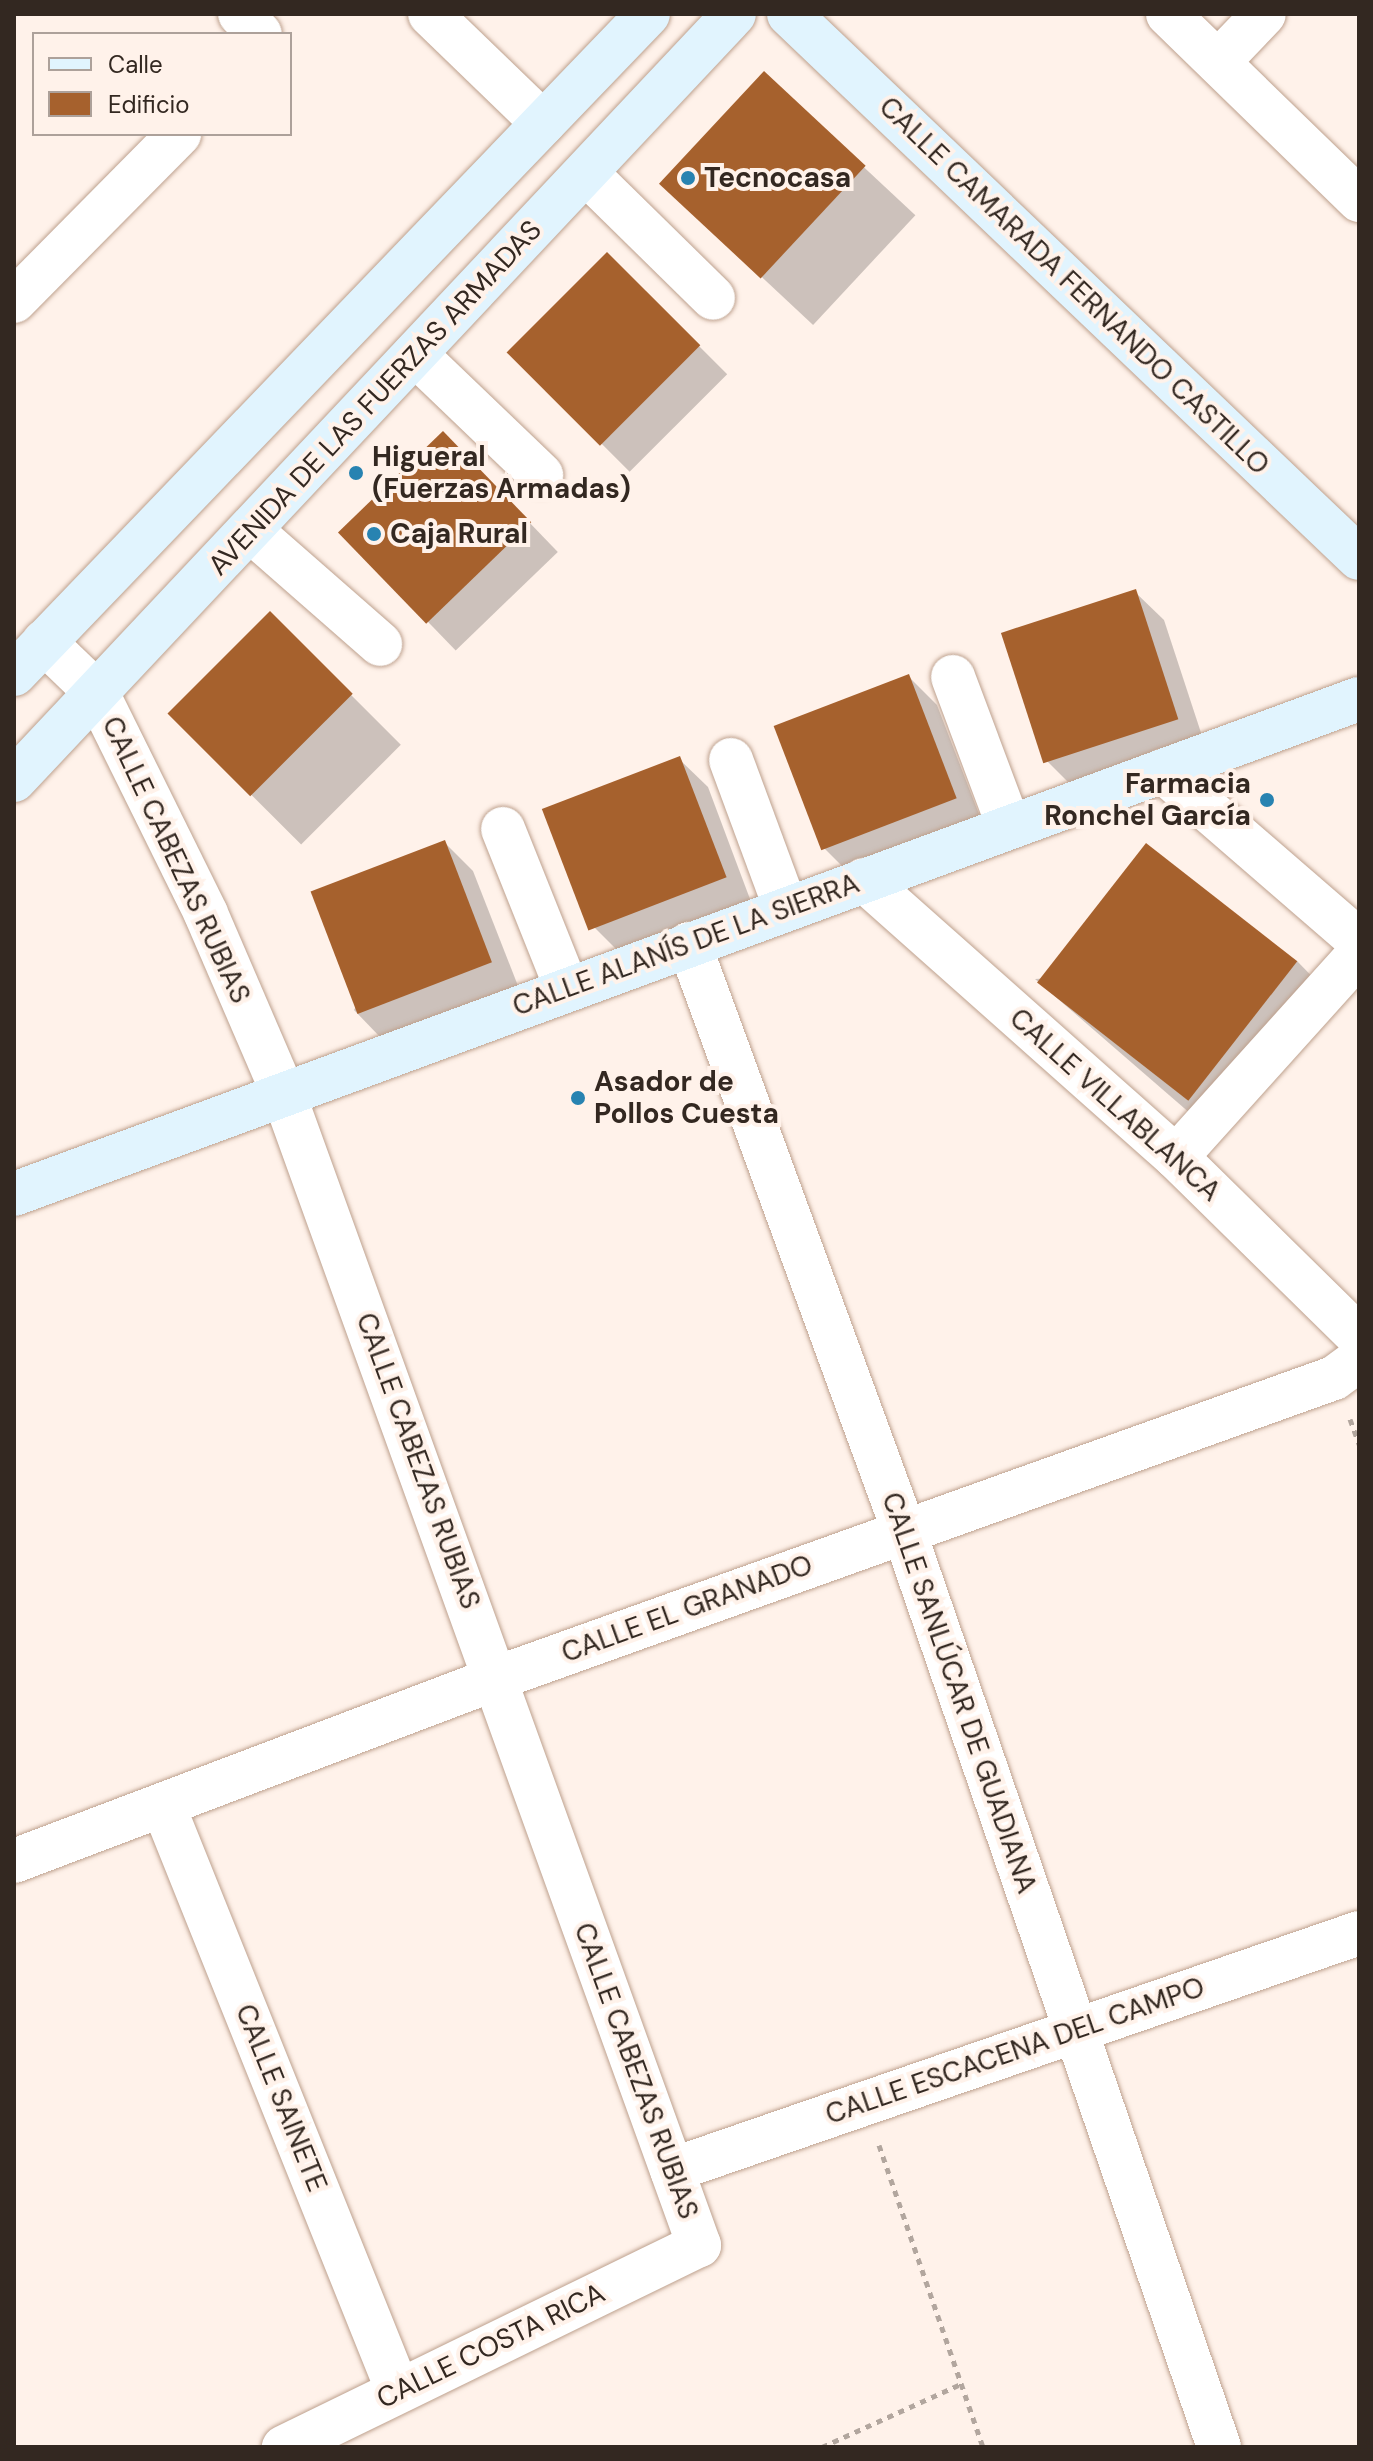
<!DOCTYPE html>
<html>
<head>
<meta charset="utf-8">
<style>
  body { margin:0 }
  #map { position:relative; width:1373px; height:2461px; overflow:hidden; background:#fff2ea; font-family:"DM Sans",sans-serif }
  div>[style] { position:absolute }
  .shadow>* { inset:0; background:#0003; transform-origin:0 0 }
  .building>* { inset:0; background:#a6612d; transform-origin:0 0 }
  .path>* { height:5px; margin-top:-2.5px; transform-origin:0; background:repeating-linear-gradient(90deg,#b2a69e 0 6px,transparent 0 12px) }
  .roads { filter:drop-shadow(0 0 2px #bea18e) drop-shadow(0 0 2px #bea18e) }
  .street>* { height:44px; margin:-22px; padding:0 22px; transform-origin:22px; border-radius:22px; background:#fff }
  .secondary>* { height:44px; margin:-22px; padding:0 22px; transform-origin:22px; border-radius:22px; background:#e1f4fe }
  .dots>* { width:22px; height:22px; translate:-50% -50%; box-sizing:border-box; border:4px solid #fff2ea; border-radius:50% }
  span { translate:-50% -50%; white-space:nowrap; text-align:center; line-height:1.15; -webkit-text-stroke:8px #fff2ea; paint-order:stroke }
  .poi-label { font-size:28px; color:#332821; font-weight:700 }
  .left { translate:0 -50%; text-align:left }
  .right { translate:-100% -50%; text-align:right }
  .street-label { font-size:28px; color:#332821 }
  .frame { position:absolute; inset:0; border:16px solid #332821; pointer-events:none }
  .legend { position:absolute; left:32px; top:32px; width:260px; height:104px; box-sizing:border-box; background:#fff2ea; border:2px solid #ada19a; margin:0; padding:10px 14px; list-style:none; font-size:24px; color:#332821 }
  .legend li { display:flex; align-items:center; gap:16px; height:40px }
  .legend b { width:40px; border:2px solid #ada19a }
</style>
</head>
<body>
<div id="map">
  <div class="shadow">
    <div style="left:764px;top:74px;width:207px;height:150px;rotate:43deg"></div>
    <div style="left:607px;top:254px;width:170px;height:138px;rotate:45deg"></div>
    <div style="left:471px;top:462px;width:125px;height:142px;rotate:46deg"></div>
    <div style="clip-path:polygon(1135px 592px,1164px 620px,1206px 748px,1076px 790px,1047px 761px)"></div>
    <div style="left:270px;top:614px;width:185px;height:141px;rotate:45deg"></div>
    <div style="clip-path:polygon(908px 676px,937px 705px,984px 827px,848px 872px,819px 843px)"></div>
    <div style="clip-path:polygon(679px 759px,708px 787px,753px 907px,620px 953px,591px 924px)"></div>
    <div style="clip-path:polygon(444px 842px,473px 871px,520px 991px,382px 1039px,354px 1010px)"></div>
    <div style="clip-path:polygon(1297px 961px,1333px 998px,1214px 1134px,1035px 979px)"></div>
  </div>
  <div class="building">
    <div style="left:764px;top:71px;width:139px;height:154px;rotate:43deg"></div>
    <div style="left:607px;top:252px;width:132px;height:142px;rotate:45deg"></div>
    <div style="left:443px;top:431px;width:127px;height:146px;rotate:46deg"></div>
    <div style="left:1136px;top:589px;width:137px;height:142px;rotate:72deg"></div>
    <div style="left:270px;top:611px;width:117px;height:145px;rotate:45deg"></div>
    <div style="left:909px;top:674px;width:133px;height:145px;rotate:69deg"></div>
    <div style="left:680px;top:756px;width:130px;height:148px;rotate:69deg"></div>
    <div style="left:445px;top:840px;width:131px;height:144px;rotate:69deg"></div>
    <div style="left:1146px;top:843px;width:192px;height:177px;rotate:38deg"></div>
  </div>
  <div class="path">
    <div style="left:1350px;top:1419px;width:27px;rotate:70deg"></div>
    <div style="left:879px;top:2145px;width:319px;rotate:71deg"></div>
    <div style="left:822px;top:2447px;width:153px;rotate:-24.4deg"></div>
  </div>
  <div class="roads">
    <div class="street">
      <div style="left:240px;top:14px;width:28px;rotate:45deg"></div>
      <div style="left:430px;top:14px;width:157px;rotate:44deg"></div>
      <div style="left:1168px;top:14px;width:267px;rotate:44.2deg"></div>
      <div style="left:1218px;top:62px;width:66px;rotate:-46.2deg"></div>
      <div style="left:586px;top:173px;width:178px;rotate:44.5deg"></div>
      <div style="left:14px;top:301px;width:235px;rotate:-45.3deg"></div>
      <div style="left:415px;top:354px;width:175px;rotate:43.8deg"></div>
      <div style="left:250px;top:530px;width:173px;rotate:41.2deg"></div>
      <div style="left:44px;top:642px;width:74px;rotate:43.9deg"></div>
      <div style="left:97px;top:693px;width:246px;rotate:63.7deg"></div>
      <div style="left:206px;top:914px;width:197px;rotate:66.7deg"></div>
      <div style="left:284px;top:1095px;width:1223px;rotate:70.16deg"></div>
      <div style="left:699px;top:2245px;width:462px;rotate:154deg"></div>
      <div style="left:953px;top:677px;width:160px;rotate:69.5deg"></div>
      <div style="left:731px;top:760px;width:159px;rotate:69.7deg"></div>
      <div style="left:1163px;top:771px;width:259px;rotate:40.9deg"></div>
      <div style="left:503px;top:829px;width:172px;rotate:68.2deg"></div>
      <div style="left:864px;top:880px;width:417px;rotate:41.6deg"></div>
      <div style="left:1176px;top:1157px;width:257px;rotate:44.5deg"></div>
      <div style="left:689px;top:944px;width:625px;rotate:69.88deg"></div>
      <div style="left:904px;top:1531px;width:969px;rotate:71.02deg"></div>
      <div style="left:1176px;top:1157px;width:273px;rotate:-48deg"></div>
      <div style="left:163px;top:1805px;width:631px;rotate:68.15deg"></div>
      <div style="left:14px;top:1861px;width:517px;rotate:-20.75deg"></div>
      <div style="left:497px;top:1678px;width:889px;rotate:-19.72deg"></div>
      <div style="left:1334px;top:1378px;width:31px;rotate:-36deg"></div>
      <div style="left:672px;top:2170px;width:727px;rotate:-19.03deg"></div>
    </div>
    <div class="secondary">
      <div style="left:789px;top:14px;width:788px;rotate:43.66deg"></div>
      <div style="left:14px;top:674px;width:915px;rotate:-46.15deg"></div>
      <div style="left:14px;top:780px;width:1051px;rotate:-46.77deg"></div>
      <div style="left:14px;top:1194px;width:1433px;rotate:-20.21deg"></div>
    </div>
  </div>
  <div class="dots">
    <div style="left:688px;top:178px;background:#2883b1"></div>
    <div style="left:356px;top:473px;background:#2883b1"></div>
    <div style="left:374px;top:534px;background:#2883b1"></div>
    <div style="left:1267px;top:800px;background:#2883b1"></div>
    <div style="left:578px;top:1098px;background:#2883b1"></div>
  </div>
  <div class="poi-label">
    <span class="left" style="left:704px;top:178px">Tecnocasa</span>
    <span class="left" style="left:372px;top:473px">Higueral<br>(Fuerzas Armadas)</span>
    <span class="left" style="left:390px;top:534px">Caja Rural</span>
    <span class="right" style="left:1251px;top:800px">Farmacia<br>Ronchel García</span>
    <span class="left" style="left:594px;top:1098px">Asador de<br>Pollos Cuesta</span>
  </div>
  <div class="street-label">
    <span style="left:1074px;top:286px;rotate:44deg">CALLE CAMARADA FERNANDO CASTILLO</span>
    <span style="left:375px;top:398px;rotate:-47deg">AVENIDA DE LAS FUERZAS ARMADAS</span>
    <span style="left:176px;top:860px;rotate:65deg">CALLE CABEZAS RUBIAS</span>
    <span style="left:686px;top:945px;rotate:-20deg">CALLE ALANÍS DE LA SIERRA</span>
    <span style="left:1115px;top:1105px;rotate:42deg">CALLE VILLABLANCA</span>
    <span style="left:418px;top:1461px;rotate:70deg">CALLE CABEZAS RUBIAS</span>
    <span style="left:687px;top:1609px;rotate:-20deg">CALLE EL GRANADO</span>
    <span style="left:959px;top:1693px;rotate:71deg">CALLE SANLÚCAR DE GUADIANA</span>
    <span style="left:1015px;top:2051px;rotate:-19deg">CALLE ESCACENA DEL CAMPO</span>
    <span style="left:636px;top:2071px;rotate:70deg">CALLE CABEZAS RUBIAS</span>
    <span style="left:281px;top:2098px;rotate:68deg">CALLE SAINETE</span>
    <span style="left:491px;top:2346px;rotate:-26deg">CALLE COSTA RICA</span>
  </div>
  <div class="frame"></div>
  <ul class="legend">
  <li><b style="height:10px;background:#e1f4fe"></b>Calle</li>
  <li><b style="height:22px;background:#a6612d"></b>Edificio</li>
  </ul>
</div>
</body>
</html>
